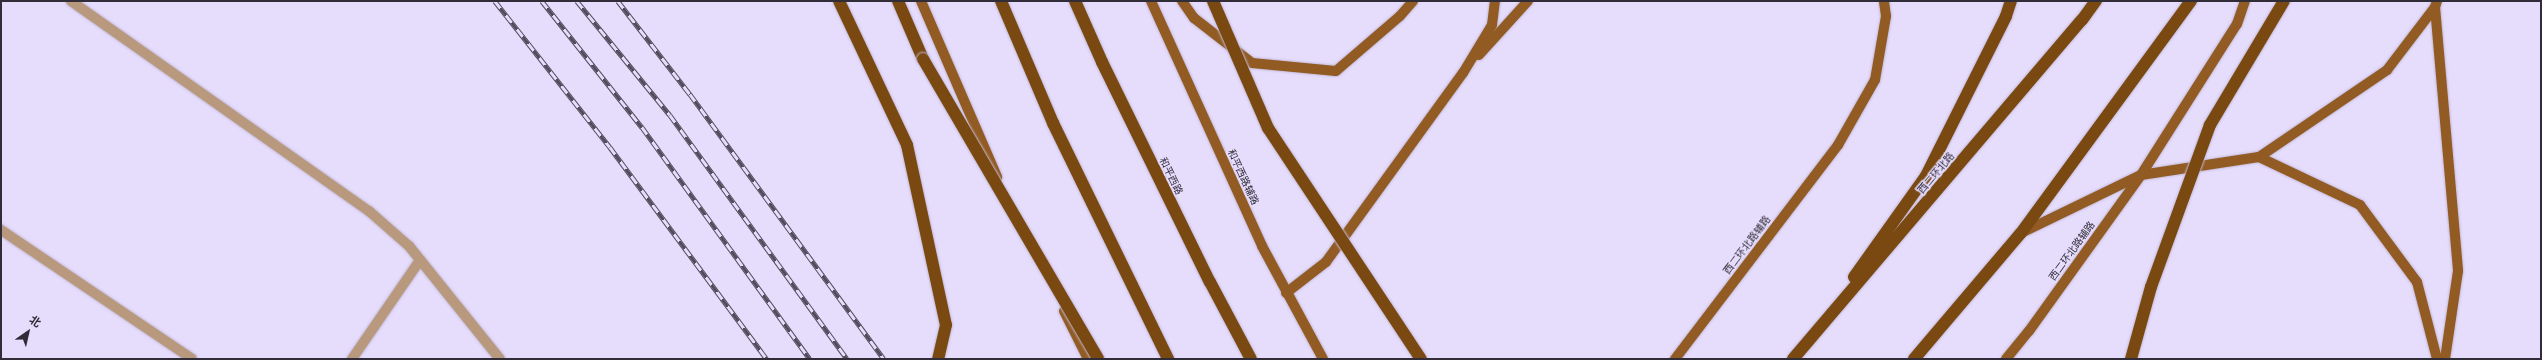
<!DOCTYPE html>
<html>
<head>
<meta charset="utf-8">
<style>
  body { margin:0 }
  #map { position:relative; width:2542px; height:360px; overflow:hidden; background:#e6dcfc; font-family:Raleway,"Noto Sans SC",sans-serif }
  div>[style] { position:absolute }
  .roads { filter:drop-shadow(0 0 1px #c2b9d5) drop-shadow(0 0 1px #c2b9d5) }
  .minor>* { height:10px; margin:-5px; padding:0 5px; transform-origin:5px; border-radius:5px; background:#b9997e }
  .major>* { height:10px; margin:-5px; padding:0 5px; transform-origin:5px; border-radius:5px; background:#925b23 }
  .highway>* { height:12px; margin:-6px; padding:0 6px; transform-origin:6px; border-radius:6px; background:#7a4912 }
  .rail>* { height:4.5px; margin-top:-2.25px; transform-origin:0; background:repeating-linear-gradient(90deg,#e6dcfc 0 9px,#514c5c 0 18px); box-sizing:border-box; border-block:1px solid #514c5c }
  .bridges { filter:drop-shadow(0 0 1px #c2b9d5) drop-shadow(0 0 1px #c2b9d5) }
  .highway-bridge>* { height:12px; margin:-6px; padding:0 6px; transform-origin:6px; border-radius:6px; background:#7a4912 }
  span { translate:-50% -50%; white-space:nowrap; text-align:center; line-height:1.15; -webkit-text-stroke:3px #e6dcfc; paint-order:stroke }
  .street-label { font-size:10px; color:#302c38 }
  .frame { position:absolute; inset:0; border:2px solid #302c38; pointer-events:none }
  .north { position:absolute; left:8px; top:312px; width:40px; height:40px; -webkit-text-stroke:3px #e6dcfc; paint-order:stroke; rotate:34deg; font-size:11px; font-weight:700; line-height:16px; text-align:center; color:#302c38 }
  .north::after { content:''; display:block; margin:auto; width:14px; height:18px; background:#302c38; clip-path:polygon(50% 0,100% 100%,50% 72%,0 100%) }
</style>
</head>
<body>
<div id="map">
  <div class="roads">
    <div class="minor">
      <div style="left:71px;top:1px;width:365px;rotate:35.2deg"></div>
      <div style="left:369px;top:211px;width:53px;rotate:41.2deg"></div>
      <div style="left:409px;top:246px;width:145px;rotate:51.2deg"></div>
      <div style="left:1px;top:230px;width:230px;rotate:34deg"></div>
      <div style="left:352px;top:359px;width:120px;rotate:-55.5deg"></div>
    </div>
    <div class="major">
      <div style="left:921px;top:1px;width:192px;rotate:66.6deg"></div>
      <div style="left:1151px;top:1px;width:269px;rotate:65.6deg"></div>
      <div style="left:1262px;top:246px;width:128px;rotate:61.6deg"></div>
      <div style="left:1182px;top:1px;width:21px;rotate:55deg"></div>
      <div style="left:1194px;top:18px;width:73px;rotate:37.8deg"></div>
      <div style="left:1252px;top:63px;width:84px;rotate:5.4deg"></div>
      <div style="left:1336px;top:71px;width:84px;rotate:-40.7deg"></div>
      <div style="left:1400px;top:16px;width:20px;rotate:-49deg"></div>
      <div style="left:2437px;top:1px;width:6px;rotate:108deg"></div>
      <div style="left:2435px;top:7px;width:265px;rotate:85deg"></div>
      <div style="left:2458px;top:271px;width:89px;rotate:98.4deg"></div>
      <div style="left:1479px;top:55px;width:73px;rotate:-47.8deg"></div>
      <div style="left:2259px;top:157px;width:155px;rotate:-34.2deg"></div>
      <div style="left:2387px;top:70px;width:79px;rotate:-52.7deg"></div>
      <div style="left:2021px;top:233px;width:133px;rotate:-25.8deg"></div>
      <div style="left:2141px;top:175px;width:119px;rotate:-8.7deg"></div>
      <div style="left:2259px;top:157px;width:112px;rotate:25.4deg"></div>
      <div style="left:2360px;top:205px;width:96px;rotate:53.5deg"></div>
      <div style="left:2417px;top:282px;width:80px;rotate:75.4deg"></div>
      <div style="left:1286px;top:293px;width:51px;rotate:-37.8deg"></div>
      <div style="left:1326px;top:262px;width:233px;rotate:-54.1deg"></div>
      <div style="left:1463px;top:73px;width:56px;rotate:-58.9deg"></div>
      <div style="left:1492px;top:25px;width:24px;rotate:-83deg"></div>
      <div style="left:1064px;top:311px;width:54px;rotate:63.4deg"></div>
      <div style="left:1675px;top:359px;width:269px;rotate:-52.7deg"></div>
      <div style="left:1838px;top:145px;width:75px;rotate:-60.4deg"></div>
      <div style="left:1875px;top:80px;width:65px;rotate:-80.2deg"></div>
      <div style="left:1886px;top:16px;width:15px;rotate:-98deg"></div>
      <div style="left:2006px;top:359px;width:36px;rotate:-51deg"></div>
      <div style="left:2029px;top:331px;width:192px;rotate:-54.3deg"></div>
      <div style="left:2141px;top:175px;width:179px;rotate:-57.6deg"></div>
      <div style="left:2237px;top:24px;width:24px;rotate:-71deg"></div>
    </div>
    <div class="highway">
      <div style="left:839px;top:1px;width:159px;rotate:64.7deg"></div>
      <div style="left:907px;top:145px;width:184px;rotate:77.8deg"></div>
      <div style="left:946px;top:325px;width:35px;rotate:103deg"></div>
      <div style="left:898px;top:1px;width:63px;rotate:66.7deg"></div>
      <div style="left:1001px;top:1px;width:133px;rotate:66.9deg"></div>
      <div style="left:1053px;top:123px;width:263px;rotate:64deg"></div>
      <div style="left:1075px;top:1px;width:67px;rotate:66.1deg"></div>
      <div style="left:1102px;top:62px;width:245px;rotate:63.9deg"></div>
      <div style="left:1210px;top:282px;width:87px;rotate:62deg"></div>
      <div style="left:1854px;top:277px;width:124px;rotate:-54.5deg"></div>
      <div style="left:1926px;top:176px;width:179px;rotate:-63.4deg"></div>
      <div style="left:2006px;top:16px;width:16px;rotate:-72deg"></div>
      <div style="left:1793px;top:359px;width:445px;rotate:-49.6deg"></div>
      <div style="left:2082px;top:20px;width:24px;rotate:-54deg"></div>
      <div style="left:1914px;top:359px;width:165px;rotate:-49.7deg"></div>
      <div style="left:2021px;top:233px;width:288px;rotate:-53.8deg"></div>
    </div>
  </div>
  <div class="rail">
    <div style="left:495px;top:1px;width:186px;rotate:51.8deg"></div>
    <div style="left:610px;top:147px;width:264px;rotate:53.5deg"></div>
    <div style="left:542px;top:1px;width:161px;rotate:51.6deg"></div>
    <div style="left:642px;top:127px;width:286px;rotate:54.1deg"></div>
    <div style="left:577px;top:1px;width:147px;rotate:50.8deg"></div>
    <div style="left:670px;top:115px;width:301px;rotate:54deg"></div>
    <div style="left:618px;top:1px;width:118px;rotate:52.3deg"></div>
    <div style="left:690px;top:94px;width:328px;rotate:53.8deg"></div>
  </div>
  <div class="bridges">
    <div class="highway-bridge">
      <div style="left:1213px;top:1px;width:138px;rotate:66.6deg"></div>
      <div style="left:1268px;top:128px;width:277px;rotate:56.5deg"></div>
      <div style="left:923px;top:59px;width:347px;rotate:59.7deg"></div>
      <div style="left:2131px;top:359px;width:75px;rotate:-74.5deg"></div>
      <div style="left:2151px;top:287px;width:172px;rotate:-70deg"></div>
      <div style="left:2210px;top:125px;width:144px;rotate:-59.2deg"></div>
    </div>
  </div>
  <div class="street-label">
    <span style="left:1936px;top:173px;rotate:-50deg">西二环北路</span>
    <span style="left:1171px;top:176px;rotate:64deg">和平西路</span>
    <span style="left:1243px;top:177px;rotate:65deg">和平西路辅路</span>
    <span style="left:1747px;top:245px;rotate:-53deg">西二环北路辅路</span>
    <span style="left:2072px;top:251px;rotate:-54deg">西二环北路辅路</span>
  </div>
  <div class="frame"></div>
  <div class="north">北</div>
</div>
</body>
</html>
